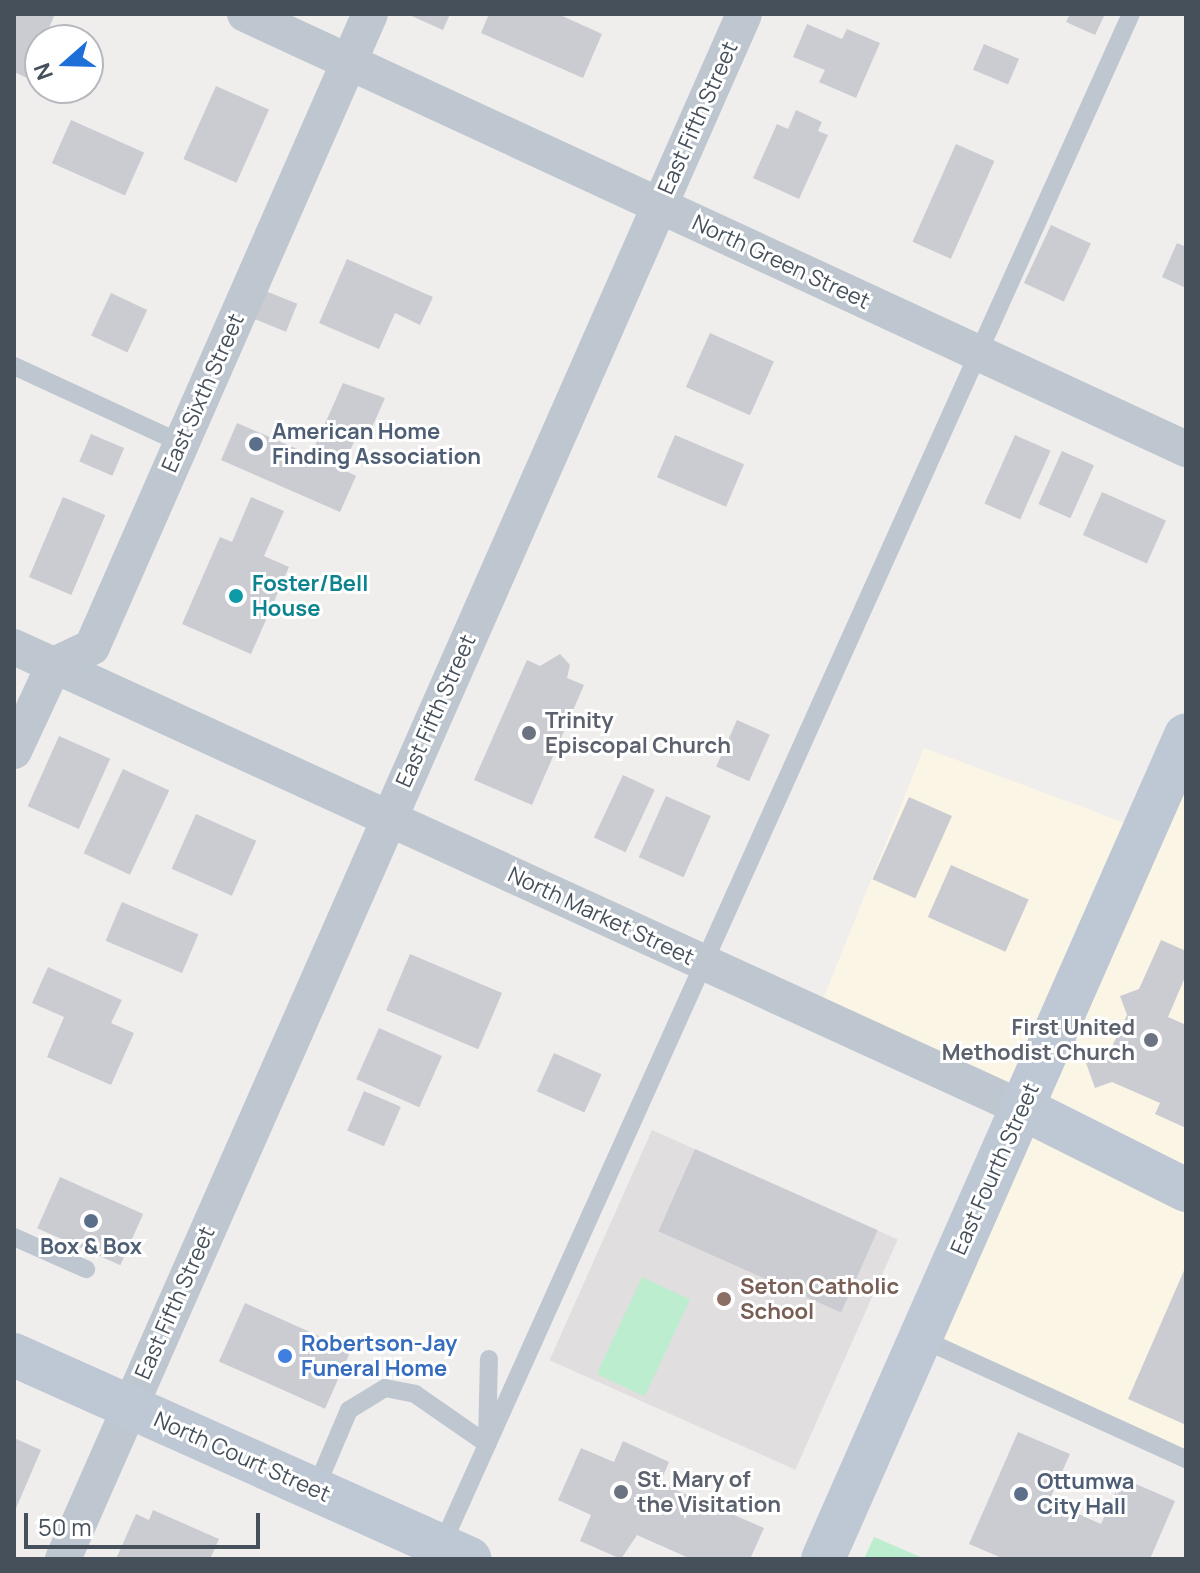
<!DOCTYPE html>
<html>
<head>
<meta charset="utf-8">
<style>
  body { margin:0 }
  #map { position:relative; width:1200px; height:1573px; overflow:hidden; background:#f0eded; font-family:Manrope,sans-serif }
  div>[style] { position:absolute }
  .commercial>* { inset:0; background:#fbf5e6 }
  .education>* { inset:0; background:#e1dedf; transform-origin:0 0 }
  .green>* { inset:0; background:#bcedcf; transform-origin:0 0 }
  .building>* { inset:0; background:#caccd2; transform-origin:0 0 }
  .lane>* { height:18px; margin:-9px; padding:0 9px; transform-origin:9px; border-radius:9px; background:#bec7cf }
  .street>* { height:36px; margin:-18px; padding:0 18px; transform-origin:18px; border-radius:18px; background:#bec7cf }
  .secondary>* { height:44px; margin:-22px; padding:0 22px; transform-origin:22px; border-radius:22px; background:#bec8d4 }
  .dots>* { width:22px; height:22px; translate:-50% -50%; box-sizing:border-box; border:4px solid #fff; border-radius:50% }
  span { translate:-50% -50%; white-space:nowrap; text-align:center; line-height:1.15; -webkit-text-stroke:6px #fff; paint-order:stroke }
  .street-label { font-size:22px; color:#46505a }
  .service-label { font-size:22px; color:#4e5e75; font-weight:700 }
  .left { translate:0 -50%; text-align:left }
  .culture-label { font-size:22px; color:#0d838f; font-weight:700 }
  .worship-label { font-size:22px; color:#5b616d; font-weight:700 }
  .right { translate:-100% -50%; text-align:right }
  .education-label { font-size:22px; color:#785e54; font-weight:700 }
  .shop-label { font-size:22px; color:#366cbe; font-weight:700 }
  .frame { position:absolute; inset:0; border:16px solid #46505a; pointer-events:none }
  .north { position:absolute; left:24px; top:24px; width:80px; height:80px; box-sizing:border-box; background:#fff; border:2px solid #b5b9bd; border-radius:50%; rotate:250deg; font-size:22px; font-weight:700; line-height:32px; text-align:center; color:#46505a }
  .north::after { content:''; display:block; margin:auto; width:28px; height:36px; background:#1e70d8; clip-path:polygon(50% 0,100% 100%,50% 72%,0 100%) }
  .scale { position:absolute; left:24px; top:1513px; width:236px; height:36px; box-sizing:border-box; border:4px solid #46505a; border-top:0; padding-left:10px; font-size:24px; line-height:28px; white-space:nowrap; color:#46505a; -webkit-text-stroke:6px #fff; paint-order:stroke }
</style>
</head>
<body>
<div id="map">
  <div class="commercial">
    <div style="clip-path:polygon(1186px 735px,1186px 1459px,920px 1338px,1022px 1108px,817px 1014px,924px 748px,1144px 830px)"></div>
  </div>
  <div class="education">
    <div style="left:652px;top:1130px;width:269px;height:252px;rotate:24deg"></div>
  </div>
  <div class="green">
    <div style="left:642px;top:1277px;width:53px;height:107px;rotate:25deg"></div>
    <div style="clip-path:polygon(874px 1537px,925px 1559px,864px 1559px)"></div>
  </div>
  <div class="building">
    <div style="clip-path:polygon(14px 14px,55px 14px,27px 78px,14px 72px)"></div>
    <div style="clip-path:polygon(407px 14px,450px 14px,443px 30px)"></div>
    <div style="clip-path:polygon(489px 14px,558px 14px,602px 34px,583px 78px,481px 33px)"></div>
    <div style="clip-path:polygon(1070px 14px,1105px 14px,1095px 35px,1066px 22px)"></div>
    <div style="clip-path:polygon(807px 24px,842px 39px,847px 29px,880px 43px,856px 98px,819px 82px,825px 70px,793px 57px)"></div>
    <div style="left:984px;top:44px;width:38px;height:28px;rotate:23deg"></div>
    <div style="left:216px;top:86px;width:58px;height:80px;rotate:24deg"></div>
    <div style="clip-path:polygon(796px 110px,822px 122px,818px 131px,828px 135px,799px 199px,753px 178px,777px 124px,788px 129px)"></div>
    <div style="left:71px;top:120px;width:80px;height:47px;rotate:24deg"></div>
    <div style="left:956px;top:144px;width:42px;height:107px;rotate:24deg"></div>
    <div style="left:1051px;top:225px;width:44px;height:64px;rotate:25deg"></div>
    <div style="clip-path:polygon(1177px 243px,1186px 247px,1186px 288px,1162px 277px)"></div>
    <div style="clip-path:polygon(347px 259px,433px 297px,420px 325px,395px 313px,379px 349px,319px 323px)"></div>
    <div style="left:263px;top:290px;width:37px;height:30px;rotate:22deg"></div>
    <div style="left:111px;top:293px;width:40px;height:47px;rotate:25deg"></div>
    <div style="left:710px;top:333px;width:70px;height:59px;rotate:24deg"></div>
    <div style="clip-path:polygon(343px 383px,385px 398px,370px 432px,360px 428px,342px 469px,356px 476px,340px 512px,221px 460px,237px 423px,311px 455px)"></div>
    <div style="left:91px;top:434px;width:36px;height:30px;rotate:23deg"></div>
    <div style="left:675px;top:435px;width:75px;height:46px;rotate:23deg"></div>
    <div style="left:1015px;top:435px;width:39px;height:75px;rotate:24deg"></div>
    <div style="left:1062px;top:451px;width:35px;height:58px;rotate:24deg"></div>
    <div style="left:1102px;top:492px;width:70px;height:47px;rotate:24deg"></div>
    <div style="left:63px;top:497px;width:46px;height:87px;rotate:23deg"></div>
    <div style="clip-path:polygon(251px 497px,284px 511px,264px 556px,289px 567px,251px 654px,182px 624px,220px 537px,232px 542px)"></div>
    <div style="clip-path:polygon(560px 654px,570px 665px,567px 678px,584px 685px,532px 805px,474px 780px,527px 660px,540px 666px)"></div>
    <div style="left:737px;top:720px;width:36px;height:51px;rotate:24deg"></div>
    <div style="left:59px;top:736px;width:56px;height:77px;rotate:24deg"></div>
    <div style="left:123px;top:769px;width:51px;height:93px;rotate:25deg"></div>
    <div style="left:623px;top:775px;width:35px;height:69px;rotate:25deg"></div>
    <div style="left:666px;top:796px;width:49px;height:67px;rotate:24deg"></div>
    <div style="left:909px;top:797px;width:47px;height:90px;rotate:24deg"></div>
    <div style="left:196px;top:814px;width:66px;height:60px;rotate:24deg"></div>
    <div style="left:951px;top:865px;width:85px;height:57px;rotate:24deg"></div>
    <div style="left:122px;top:902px;width:83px;height:42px;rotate:23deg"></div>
    <div style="clip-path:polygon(1161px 940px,1186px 951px,1186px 975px,1168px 1017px,1186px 1025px,1186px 1128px,1155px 1114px,1160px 1103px,1112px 1082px,1095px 1088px,1086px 1063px,1108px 1055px,1127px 1015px,1120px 996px,1139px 989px)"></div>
    <div style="left:410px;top:954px;width:100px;height:61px;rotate:23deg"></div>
    <div style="clip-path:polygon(48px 967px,122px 1000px,111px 1023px,134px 1033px,111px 1085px,47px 1057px,64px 1017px,32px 1003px)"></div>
    <div style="left:379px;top:1028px;width:69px;height:56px;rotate:24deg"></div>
    <div style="left:554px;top:1053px;width:52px;height:42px;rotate:24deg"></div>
    <div style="left:364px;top:1091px;width:40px;height:43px;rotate:23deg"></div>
    <div style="left:695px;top:1149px;width:200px;height:90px;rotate:24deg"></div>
    <div style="left:60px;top:1177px;width:91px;height:56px;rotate:24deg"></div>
    <div style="clip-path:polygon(1186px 1266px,1186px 1425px,1128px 1399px)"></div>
    <div style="left:245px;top:1303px;width:116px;height:64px;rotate:24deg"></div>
    <div style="clip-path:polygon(1018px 1432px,1070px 1454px,1049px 1501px,1101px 1524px,1122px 1478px,1175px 1501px,1150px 1559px,1004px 1559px,969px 1544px)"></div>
    <div style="clip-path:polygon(14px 1438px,41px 1450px,14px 1513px)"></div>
    <div style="clip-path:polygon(623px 1441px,669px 1462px,660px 1483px,764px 1528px,750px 1559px,691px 1559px,637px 1535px,621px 1559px,580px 1541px,591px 1515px,558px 1500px,581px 1448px,614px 1462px)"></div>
    <div style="clip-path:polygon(153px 1510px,219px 1539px,210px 1559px,116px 1559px,136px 1514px,149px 1520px)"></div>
  </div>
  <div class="lane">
    <div style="left:14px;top:366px;width:184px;rotate:24.8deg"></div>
    <div style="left:14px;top:1237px;width:79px;rotate:24deg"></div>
    <div style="left:920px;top:1338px;width:292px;rotate:24.5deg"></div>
    <div style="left:315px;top:1490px;width:87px;rotate:-67deg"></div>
    <div style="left:349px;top:1410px;width:42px;rotate:-31.4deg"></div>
    <div style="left:385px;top:1388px;width:31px;rotate:11deg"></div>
    <div style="left:415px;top:1394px;width:88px;rotate:34.8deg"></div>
    <div style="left:487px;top:1444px;width:85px;rotate:-88.7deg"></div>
    <div style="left:441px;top:1547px;width:1681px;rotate:-65.77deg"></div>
  </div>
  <div class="street">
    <div style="left:245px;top:14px;width:1037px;rotate:24.81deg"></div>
    <div style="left:14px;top:647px;width:1108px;rotate:24.58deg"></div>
    <div style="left:14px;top:751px;width:95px;rotate:-65.1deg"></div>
    <div style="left:54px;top:665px;width:42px;rotate:-25.3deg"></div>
    <div style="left:92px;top:647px;width:691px;rotate:-66.29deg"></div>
    <div style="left:63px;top:1559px;width:1688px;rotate:-66.21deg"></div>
  </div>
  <div class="secondary">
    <div style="left:1022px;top:1108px;width:183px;rotate:26.6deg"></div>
    <div style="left:14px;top:1355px;width:499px;rotate:24.1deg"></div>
    <div style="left:823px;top:1559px;width:900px;rotate:-66.22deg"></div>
  </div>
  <div class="dots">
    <div style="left:256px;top:444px;background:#5c6f8a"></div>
    <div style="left:236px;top:596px;background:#0f9aa8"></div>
    <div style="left:529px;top:733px;background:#6b7280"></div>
    <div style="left:1151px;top:1040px;background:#6b7280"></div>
    <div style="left:91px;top:1221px;background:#5c6f8a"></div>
    <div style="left:724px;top:1299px;background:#8d6e63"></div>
    <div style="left:285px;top:1356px;background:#3f7fe0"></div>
    <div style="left:621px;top:1492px;background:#6b7280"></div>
    <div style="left:1021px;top:1494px;background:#5c6f8a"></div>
  </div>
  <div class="street-label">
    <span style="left:698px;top:118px;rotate:-66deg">East Fifth Street</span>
    <span style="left:781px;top:262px;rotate:25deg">North Green Street</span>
    <span style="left:203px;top:393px;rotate:-66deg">East Sixth Street</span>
    <span style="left:436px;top:711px;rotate:-66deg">East Fifth Street</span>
    <span style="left:601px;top:916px;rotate:25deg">North Market Street</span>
    <span style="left:995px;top:1169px;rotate:-66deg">East Fourth Street</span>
    <span style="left:175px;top:1303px;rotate:-66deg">East Fifth Street</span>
    <span style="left:242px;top:1457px;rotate:24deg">North Court Street</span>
  </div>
  <div class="service-label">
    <span class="left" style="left:272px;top:444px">American Home<br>Finding Association</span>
    <span style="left:91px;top:1247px">Box &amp; Box</span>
    <span class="left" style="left:1037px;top:1494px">Ottumwa<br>City Hall</span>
  </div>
  <div class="culture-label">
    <span class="left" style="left:252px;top:596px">Foster/Bell<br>House</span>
  </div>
  <div class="worship-label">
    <span class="left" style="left:545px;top:733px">Trinity<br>Episcopal Church</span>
    <span class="right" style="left:1135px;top:1040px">First United<br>Methodist Church</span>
    <span class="left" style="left:637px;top:1492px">St. Mary of<br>the Visitation</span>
  </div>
  <div class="education-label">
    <span class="left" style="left:740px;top:1299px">Seton Catholic<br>School</span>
  </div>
  <div class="shop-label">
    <span class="left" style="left:301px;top:1356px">Robertson-Jay<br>Funeral Home</span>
  </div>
  <div class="frame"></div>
  <div class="north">N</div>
  <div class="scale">50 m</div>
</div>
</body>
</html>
